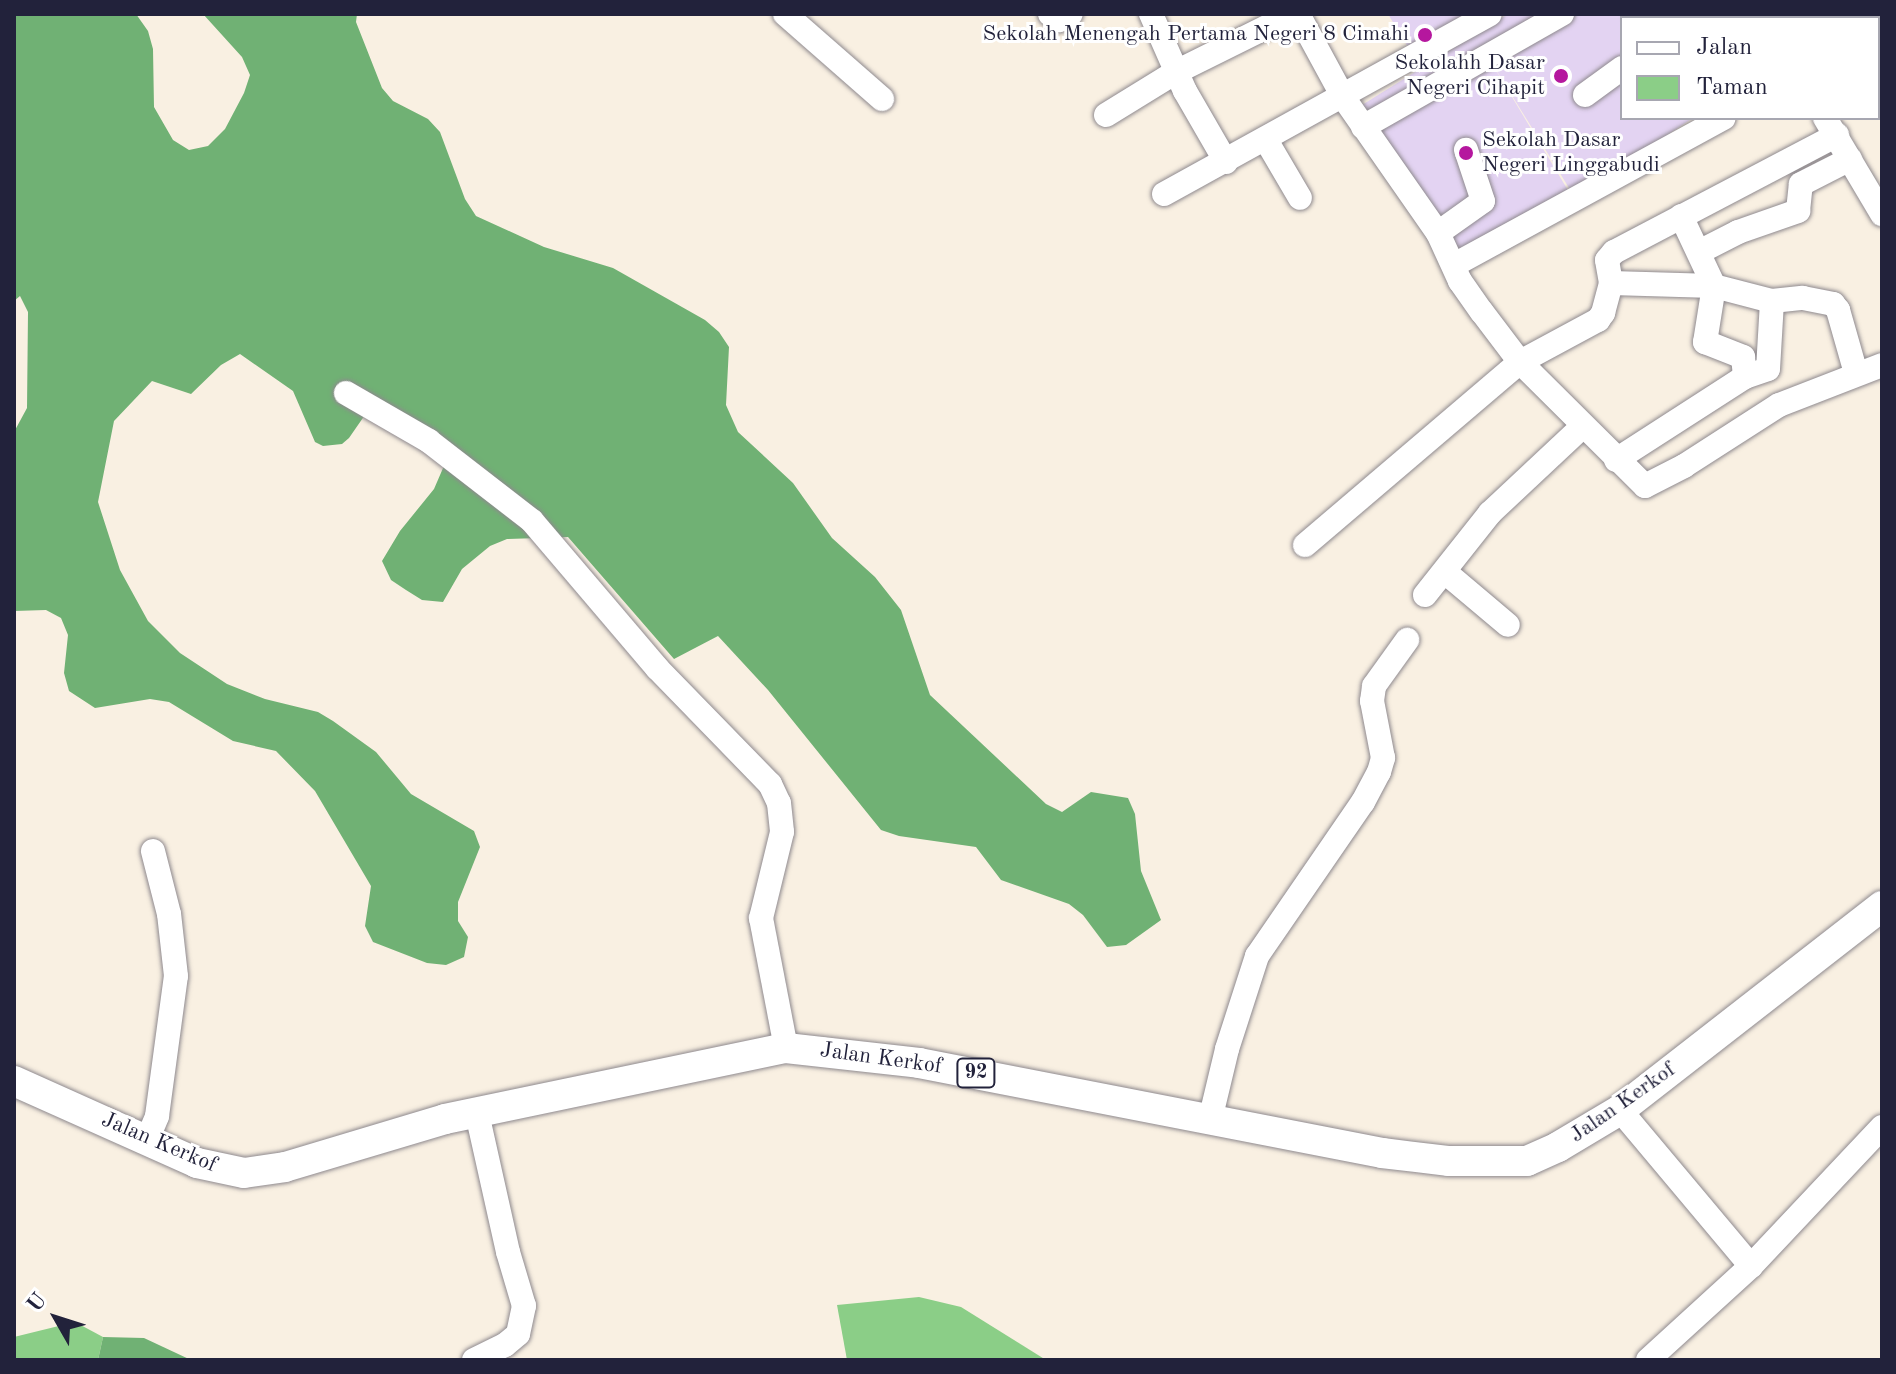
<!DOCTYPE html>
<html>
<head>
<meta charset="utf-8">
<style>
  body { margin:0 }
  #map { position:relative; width:1896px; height:1374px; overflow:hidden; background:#f9f0e2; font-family:"Old Standard TT",serif }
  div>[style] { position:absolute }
  .built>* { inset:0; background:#e3d3f2 }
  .green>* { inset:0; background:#8bce87 }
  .forest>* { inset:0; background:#70b174 }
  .roads { filter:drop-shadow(0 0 2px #8e898e) drop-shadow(0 0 2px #8e898e) }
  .minor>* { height:24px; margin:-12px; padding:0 12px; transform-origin:12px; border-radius:12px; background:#fff }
  .major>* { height:30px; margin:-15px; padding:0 15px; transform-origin:15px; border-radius:15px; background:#fff }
  .dots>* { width:22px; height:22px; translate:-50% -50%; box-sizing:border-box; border:4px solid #fff; border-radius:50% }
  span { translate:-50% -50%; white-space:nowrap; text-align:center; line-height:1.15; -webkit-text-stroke:6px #fff; paint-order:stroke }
  .shield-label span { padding:2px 6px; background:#fff; border:2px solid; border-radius:6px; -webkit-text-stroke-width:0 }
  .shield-label { font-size:20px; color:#22223b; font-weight:700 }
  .poi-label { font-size:22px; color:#22223b }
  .right { translate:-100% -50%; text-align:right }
  .left { translate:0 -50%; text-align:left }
  .street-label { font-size:22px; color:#22223b }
  .frame { position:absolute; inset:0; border:16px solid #22223b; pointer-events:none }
  .legend { position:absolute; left:1620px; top:16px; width:260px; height:104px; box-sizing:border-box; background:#fff; border:2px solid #a7a7b1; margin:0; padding:10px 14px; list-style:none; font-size:24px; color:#22223b }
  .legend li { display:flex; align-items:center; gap:16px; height:40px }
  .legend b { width:40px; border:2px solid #a7a7b1 }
  .north { position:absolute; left:16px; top:1278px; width:80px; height:80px; -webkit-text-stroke:6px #fff; paint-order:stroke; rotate:309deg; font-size:22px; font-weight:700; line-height:32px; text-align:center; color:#22223b }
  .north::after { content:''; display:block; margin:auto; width:28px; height:36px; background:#22223b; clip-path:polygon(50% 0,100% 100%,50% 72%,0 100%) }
</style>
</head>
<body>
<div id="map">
  <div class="built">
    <div style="clip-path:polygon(1388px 14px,1483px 14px,1414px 57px)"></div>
    <div style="clip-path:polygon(1508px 14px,1729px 14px,1731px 18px,1622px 18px,1622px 118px,1693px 118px,1574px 196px,1485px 52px,1572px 197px,1463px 257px,1354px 110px)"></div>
  </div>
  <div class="green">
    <div style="clip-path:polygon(919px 1297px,961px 1307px,1046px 1360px,847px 1360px,837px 1305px)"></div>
    <div style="clip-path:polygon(75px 1322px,103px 1337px,98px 1360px,14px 1360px,14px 1337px)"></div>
  </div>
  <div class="forest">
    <div style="clip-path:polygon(14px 14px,136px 14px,148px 31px,153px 49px,154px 107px,173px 140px,189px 150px,208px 146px,225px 129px,244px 93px,250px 75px,242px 57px,203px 14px,357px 14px,356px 22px,382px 88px,393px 101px,428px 119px,440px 132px,465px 199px,476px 216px,544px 247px,613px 268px,705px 320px,719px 332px,729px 347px,726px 405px,738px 432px,793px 483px,832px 538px,875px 577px,901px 610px,930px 695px,1046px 804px,1062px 812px,1091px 792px,1128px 798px,1135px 814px,1141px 871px,1161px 920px,1126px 945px,1107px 947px,1083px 915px,1069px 904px,1001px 880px,976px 847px,899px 836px,881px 830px,768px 690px,718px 636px,674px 659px,568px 537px,507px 539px,490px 546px,462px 569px,443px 602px,422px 600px,406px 590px,391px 580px,382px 561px,400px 531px,434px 489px,453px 445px,376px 399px,349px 438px,342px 444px,323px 446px,315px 442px,293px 391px,240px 354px,221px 365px,191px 394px,152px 381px,114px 421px,98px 502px,120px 570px,148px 621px,180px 653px,227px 684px,265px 699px,318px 712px,333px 721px,376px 752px,411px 794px,474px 831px,480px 847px,458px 902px,458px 921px,468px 937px,464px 957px,446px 965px,427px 963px,373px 942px,365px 926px,371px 886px,315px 791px,276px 751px,233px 741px,169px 702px,150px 699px,95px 708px,69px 691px,64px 673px,68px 635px,61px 618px,46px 610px,14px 611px,14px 432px,27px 408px,28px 312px,20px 296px,14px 301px)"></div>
    <div style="clip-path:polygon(103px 1337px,144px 1338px,191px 1360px,98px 1360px)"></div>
  </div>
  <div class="roads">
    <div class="minor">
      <div style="left:785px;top:14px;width:129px;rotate:41.2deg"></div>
      <div style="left:1050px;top:14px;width:11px;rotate:34deg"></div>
      <div style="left:1059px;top:20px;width:13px;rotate:-27deg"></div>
      <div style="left:1151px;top:14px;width:84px;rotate:66.2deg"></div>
      <div style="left:1185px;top:91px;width:82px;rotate:60deg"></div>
      <div style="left:1298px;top:14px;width:94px;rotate:61.5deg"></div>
      <div style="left:1343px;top:97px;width:166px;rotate:55.1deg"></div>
      <div style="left:1438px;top:233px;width:53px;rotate:65.4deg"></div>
      <div style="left:1460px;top:281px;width:38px;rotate:55deg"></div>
      <div style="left:1482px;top:312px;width:63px;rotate:52.8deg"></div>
      <div style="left:1520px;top:362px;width:176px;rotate:44.8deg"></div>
      <div style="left:1645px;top:486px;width:44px;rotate:-27.1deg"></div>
      <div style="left:1684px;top:466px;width:113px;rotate:-32.7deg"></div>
      <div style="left:1779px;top:405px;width:110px;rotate:-21.2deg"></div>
      <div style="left:1637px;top:14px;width:4px;rotate:63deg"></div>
      <div style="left:1767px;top:14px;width:5px;rotate:53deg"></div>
      <div style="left:1706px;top:18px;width:9px;rotate:-27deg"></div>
      <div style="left:1878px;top:30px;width:4px;rotate:-27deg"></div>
      <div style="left:1585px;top:95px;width:46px;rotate:-36.1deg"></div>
      <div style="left:1106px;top:115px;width:82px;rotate:-31.6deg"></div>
      <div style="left:1176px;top:72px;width:131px;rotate:-26.4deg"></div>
      <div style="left:1825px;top:118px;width:112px;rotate:59.3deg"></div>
      <div style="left:1363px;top:127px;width:229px;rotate:-29.6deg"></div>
      <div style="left:1266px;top:140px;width:67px;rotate:59.6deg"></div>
      <div style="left:1164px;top:194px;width:372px;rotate:-28.9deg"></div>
      <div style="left:1681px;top:216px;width:77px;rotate:64.8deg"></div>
      <div style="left:1714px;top:286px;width:57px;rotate:99.1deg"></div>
      <div style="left:1705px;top:342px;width:41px;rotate:21.5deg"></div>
      <div style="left:1743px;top:357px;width:20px;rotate:84deg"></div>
      <div style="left:1438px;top:233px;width:55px;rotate:-35.4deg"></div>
      <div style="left:1483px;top:201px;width:54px;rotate:-108.4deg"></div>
      <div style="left:1699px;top:252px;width:44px;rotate:-27.1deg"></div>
      <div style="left:1738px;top:232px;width:64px;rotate:-19.3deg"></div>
      <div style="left:1798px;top:211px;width:27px;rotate:-84deg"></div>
      <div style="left:1801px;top:184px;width:55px;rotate:-27deg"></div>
      <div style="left:1454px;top:265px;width:307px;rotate:-28.6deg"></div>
      <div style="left:1611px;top:283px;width:103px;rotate:1.7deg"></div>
      <div style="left:1714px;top:286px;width:60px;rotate:14.5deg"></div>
      <div style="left:1772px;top:301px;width:31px;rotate:-6deg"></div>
      <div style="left:1803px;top:298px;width:31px;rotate:11deg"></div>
      <div style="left:1833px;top:304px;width:8px;rotate:50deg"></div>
      <div style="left:1838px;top:310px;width:66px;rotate:74.1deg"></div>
      <div style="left:346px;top:393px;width:96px;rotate:30deg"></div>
      <div style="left:429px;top:441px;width:130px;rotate:37.8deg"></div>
      <div style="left:532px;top:521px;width:193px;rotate:49.6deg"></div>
      <div style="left:657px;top:668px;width:162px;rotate:45.8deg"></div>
      <div style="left:770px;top:784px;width:21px;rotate:65deg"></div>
      <div style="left:779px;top:803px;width:29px;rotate:84deg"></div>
      <div style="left:782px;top:832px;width:89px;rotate:103.7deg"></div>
      <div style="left:761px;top:918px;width:132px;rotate:79.1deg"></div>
      <div style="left:1616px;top:460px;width:153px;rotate:-32.8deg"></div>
      <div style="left:1745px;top:377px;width:24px;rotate:-19deg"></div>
      <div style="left:1768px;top:369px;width:68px;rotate:-86.6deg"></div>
      <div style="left:1305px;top:545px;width:282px;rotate:-40.4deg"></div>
      <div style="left:1520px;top:362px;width:89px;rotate:-28.3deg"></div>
      <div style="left:1598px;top:320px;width:9px;rotate:-54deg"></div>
      <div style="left:1603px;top:313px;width:31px;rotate:-75deg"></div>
      <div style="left:1611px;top:283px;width:23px;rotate:-100deg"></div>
      <div style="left:1607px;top:260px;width:11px;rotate:-49deg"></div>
      <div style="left:1614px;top:252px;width:252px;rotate:-27.7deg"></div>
      <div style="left:1445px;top:572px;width:82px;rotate:40.1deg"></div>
      <div style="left:1425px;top:595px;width:105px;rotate:-51.6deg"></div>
      <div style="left:1490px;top:513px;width:127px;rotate:-43.1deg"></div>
      <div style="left:1620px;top:1110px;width:204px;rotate:50deg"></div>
      <div style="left:1210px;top:1120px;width:73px;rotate:-76.5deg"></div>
      <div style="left:1227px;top:1049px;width:98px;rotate:-72.1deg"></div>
      <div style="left:1257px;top:956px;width:187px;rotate:-55.5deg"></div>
      <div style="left:1363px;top:802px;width:34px;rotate:-62deg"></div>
      <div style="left:1379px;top:772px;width:15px;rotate:-74deg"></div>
      <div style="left:1383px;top:758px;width:58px;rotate:-100.9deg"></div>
      <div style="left:1372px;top:701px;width:15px;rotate:-82deg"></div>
      <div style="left:1374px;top:686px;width:57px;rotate:-54.3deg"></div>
      <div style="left:147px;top:1140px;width:26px;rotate:-67deg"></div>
      <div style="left:157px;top:1116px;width:141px;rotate:-82.3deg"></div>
      <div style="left:176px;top:976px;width:62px;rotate:-96.4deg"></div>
      <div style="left:169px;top:914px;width:65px;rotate:-104.3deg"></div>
      <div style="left:474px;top:1360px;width:34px;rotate:-26deg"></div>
      <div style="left:505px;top:1345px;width:17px;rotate:-40deg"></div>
      <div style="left:518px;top:1334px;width:29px;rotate:-78deg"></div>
      <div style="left:524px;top:1306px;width:56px;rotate:-106.5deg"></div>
      <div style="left:508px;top:1252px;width:142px;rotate:-102.6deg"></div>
      <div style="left:1648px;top:1360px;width:139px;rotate:-42.4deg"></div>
      <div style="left:1751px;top:1266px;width:191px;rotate:-46.7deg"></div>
    </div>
    <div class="major">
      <div style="left:14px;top:1081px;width:201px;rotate:24.1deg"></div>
      <div style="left:197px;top:1163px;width:48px;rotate:12deg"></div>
      <div style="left:244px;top:1173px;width:41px;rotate:-8.3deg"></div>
      <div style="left:285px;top:1167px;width:167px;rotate:-16.7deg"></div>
      <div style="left:445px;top:1119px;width:348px;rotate:-11.8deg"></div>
      <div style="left:786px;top:1048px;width:134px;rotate:6.4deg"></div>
      <div style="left:919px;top:1063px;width:472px;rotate:11deg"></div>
      <div style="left:1382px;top:1153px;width:66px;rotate:6.9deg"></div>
      <div style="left:1448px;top:1161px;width:79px"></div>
      <div style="left:1527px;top:1161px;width:34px;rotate:-24deg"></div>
      <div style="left:1558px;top:1147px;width:72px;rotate:-30.8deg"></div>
      <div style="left:1620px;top:1110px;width:332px;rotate:-37.9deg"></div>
    </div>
  </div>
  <div class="dots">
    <div style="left:1425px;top:35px;background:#b5179e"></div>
    <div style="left:1561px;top:76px;background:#b5179e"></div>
    <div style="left:1466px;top:153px;background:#b5179e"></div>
  </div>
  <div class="shield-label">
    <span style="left:976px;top:1073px">92</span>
  </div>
  <div class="poi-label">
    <span class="right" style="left:1409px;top:35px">Sekolah Menengah Pertama Negeri 8 Cimahi</span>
    <span class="right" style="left:1545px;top:76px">Sekolahh Dasar<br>Negeri Cihapit</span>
    <span class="left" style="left:1482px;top:153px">Sekolah Dasar<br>Negeri Linggabudi</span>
  </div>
  <div class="street-label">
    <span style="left:881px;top:1059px;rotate:8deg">Jalan Kerkof</span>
    <span style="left:1623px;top:1103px;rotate:-35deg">Jalan Kerkof</span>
    <span style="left:159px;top:1143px;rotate:23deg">Jalan Kerkof</span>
  </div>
  <div class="frame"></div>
  <ul class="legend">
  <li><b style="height:10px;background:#fff"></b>Jalan</li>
  <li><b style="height:22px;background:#8bce87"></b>Taman</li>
  </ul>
  <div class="north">U</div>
</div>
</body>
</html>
